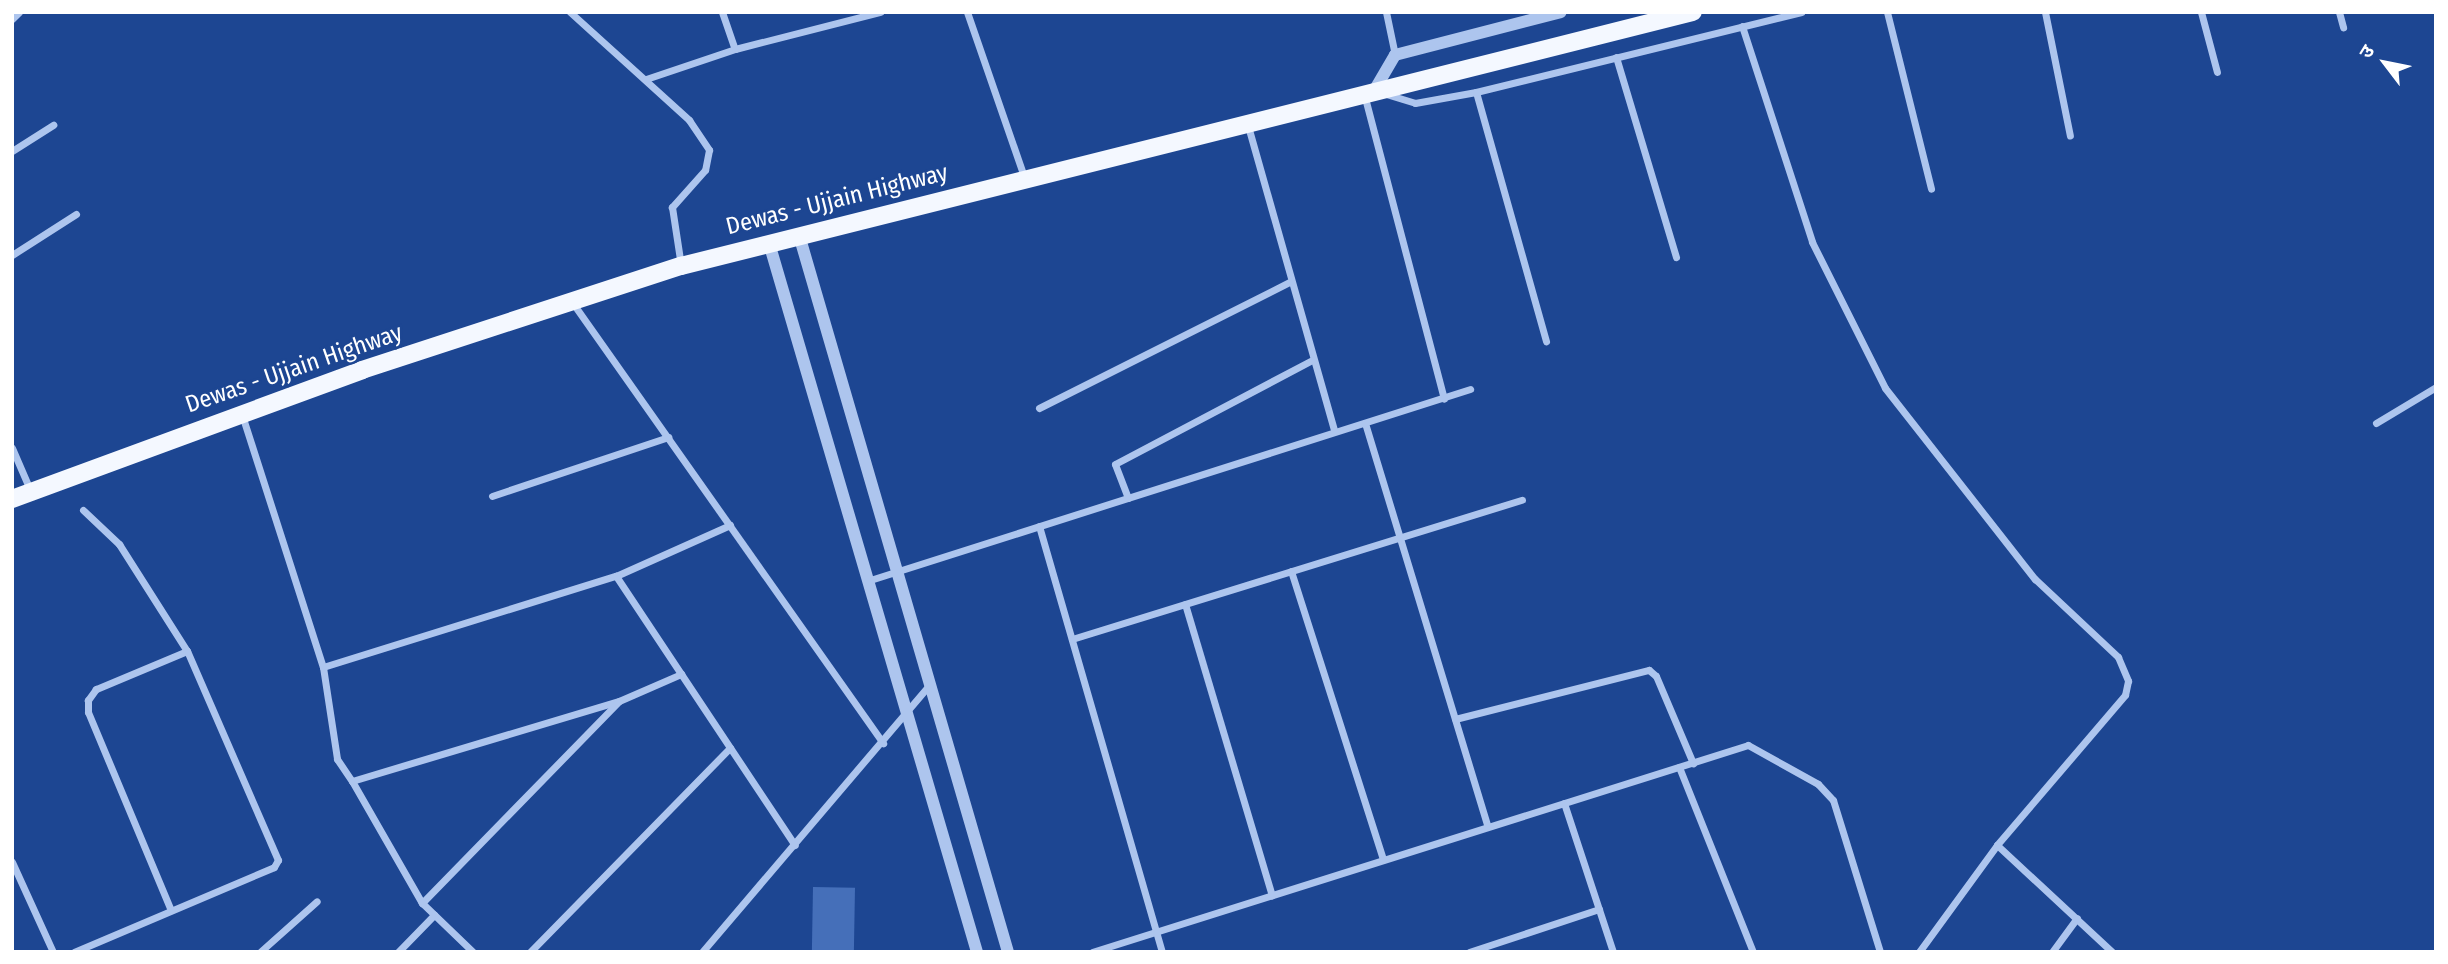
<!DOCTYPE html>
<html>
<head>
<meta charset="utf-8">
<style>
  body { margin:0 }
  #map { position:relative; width:2448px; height:964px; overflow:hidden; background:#1d4692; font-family:"Fira Sans Condensed","Noto Sans Devanagari",sans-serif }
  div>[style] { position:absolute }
  .building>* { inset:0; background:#456fb9; transform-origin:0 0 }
  .minor>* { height:7px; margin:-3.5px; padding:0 3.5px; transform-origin:3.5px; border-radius:3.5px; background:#adc5ee }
  .tertiary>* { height:12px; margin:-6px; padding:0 6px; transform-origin:6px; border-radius:6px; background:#adc5ee }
  .primary>* { height:18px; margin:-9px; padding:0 9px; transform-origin:9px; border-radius:9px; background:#f4f8ff }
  span { translate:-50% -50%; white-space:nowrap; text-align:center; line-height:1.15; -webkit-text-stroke:5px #1d4692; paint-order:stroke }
  .street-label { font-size:24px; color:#fff }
  .frame { position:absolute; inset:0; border:14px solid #fff; pointer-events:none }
  .north { position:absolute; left:2350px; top:28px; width:70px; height:70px; -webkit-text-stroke:5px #1d4692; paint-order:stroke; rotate:302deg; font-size:19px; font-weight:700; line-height:28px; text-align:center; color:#fff }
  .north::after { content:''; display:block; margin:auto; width:24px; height:32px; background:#fff; clip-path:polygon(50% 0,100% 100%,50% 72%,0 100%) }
</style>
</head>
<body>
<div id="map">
  <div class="building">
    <div style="left:813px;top:887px;width:42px;height:65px;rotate:1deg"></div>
  </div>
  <div class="minor">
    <div style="left:570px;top:12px;width:161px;rotate:42.2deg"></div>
    <div style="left:689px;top:120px;width:36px;rotate:56deg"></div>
    <div style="left:709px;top:150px;width:20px;rotate:101deg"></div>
    <div style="left:705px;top:170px;width:50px;rotate:131.7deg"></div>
    <div style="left:672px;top:207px;width:60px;rotate:81.3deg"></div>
    <div style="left:722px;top:12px;width:39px;rotate:71deg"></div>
    <div style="left:967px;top:12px;width:175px;rotate:70.9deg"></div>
    <div style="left:1386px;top:12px;width:44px;rotate:78.2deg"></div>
    <div style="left:1887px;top:12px;width:182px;rotate:76deg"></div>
    <div style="left:2045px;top:12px;width:126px;rotate:78.6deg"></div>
    <div style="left:2201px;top:12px;width:62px;rotate:75.1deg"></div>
    <div style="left:2339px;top:12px;width:16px;rotate:75deg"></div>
    <div style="left:12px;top:19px;width:10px;rotate:-45deg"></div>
    <div style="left:1742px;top:26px;width:227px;rotate:72deg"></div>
    <div style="left:1812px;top:242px;width:163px;rotate:63.4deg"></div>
    <div style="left:1885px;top:388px;width:243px;rotate:51.9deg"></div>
    <div style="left:2035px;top:579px;width:114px;rotate:43.2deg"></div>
    <div style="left:2118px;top:657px;width:26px;rotate:67deg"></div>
    <div style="left:2128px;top:681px;width:14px;rotate:102deg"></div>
    <div style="left:2125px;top:695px;width:197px;rotate:130.5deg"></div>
    <div style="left:1997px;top:845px;width:132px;rotate:126.1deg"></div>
    <div style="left:1616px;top:57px;width:209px;rotate:73.3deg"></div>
    <div style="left:646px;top:79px;width:94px;rotate:-18.6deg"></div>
    <div style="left:735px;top:49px;width:150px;rotate:-14.3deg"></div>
    <div style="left:1476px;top:92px;width:259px;rotate:74.3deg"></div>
    <div style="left:1364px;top:94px;width:315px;rotate:75.3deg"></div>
    <div style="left:1386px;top:94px;width:30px;rotate:17deg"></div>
    <div style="left:1415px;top:103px;width:62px;rotate:-10.2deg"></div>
    <div style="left:1476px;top:92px;width:335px;rotate:-13.8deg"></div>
    <div style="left:1248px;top:126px;width:316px;rotate:74.2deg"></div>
    <div style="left:12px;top:151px;width:49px;rotate:-32.4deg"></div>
    <div style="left:12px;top:255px;width:76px;rotate:-32.6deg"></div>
    <div style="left:572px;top:302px;width:540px;rotate:54.81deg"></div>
    <div style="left:1039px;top:408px;width:280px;rotate:-26.7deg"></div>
    <div style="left:242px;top:415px;width:265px;rotate:72.2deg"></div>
    <div style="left:323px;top:667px;width:93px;rotate:81.3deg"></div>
    <div style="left:337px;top:759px;width:27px;rotate:56deg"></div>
    <div style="left:352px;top:781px;width:279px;rotate:-16.7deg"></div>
    <div style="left:619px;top:701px;width:68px;rotate:-23.5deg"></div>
    <div style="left:1365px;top:423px;width:422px;rotate:73.1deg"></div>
    <div style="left:2376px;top:423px;width:70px;rotate:-31deg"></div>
    <div style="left:12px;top:448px;width:48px;rotate:66.6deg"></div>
    <div style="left:492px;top:496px;width:186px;rotate:-18.5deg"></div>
    <div style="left:1128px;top:498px;width:36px;rotate:-111deg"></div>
    <div style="left:1115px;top:464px;width:223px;rotate:-27.8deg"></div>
    <div style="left:83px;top:510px;width:50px;rotate:43.4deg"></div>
    <div style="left:119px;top:544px;width:127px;rotate:57.6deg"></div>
    <div style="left:1039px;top:526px;width:443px;rotate:73.9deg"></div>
    <div style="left:1291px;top:571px;width:303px;rotate:72.3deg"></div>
    <div style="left:616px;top:576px;width:323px;rotate:56.4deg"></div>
    <div style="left:867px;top:581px;width:633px;rotate:-17.66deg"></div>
    <div style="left:1185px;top:604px;width:304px;rotate:73.4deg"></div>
    <div style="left:1072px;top:639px;width:471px;rotate:-17.2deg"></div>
    <div style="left:323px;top:667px;width:307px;rotate:-17.3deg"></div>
    <div style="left:616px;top:576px;width:125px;rotate:-24.1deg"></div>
    <div style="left:1455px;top:719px;width:200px;rotate:-14.2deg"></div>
    <div style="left:1649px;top:670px;width:9px;rotate:41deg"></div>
    <div style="left:1656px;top:676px;width:95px;rotate:67deg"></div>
    <div style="left:1679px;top:767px;width:199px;rotate:68.2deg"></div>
    <div style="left:352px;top:781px;width:141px;rotate:60.2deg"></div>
    <div style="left:1564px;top:803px;width:157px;rotate:71.8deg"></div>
    <div style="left:1997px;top:845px;width:157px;rotate:42.9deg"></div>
    <div style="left:12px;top:862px;width:99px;rotate:65.5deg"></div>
    <div style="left:74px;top:952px;width:217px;rotate:-23deg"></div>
    <div style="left:274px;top:867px;width:8px;rotate:-60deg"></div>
    <div style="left:278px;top:860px;width:228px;rotate:-113.5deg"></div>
    <div style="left:187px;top:651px;width:99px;rotate:157.3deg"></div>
    <div style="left:96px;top:689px;width:14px;rotate:126deg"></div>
    <div style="left:88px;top:700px;width:12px;rotate:90deg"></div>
    <div style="left:88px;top:712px;width:215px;rotate:67.3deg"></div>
    <div style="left:260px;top:952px;width:76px;rotate:-41.8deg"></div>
    <div style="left:398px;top:952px;width:52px;rotate:-45.8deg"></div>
    <div style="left:473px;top:952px;width:71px;rotate:-136.1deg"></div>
    <div style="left:422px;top:903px;width:281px;rotate:-45.7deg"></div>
    <div style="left:530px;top:952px;width:286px;rotate:-45.6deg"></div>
    <div style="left:702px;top:952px;width:350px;rotate:-49.6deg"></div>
    <div style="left:1092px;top:952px;width:688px;rotate:-17.51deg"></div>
    <div style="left:1748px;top:745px;width:80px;rotate:29.1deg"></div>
    <div style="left:1818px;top:784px;width:22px;rotate:47deg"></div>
    <div style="left:1833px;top:800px;width:159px;rotate:72.8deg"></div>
    <div style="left:1469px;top:952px;width:137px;rotate:-18.3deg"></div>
    <div style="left:2052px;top:952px;width:42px;rotate:-53.7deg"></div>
  </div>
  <div class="tertiary">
    <div style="left:1374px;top:91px;width:42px;rotate:-59.7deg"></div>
    <div style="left:1395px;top:55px;width:171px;rotate:-14.5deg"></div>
    <div style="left:799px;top:235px;width:747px;rotate:73.75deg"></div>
    <div style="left:769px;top:243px;width:739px;rotate:73.65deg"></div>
  </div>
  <div class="primary">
    <div style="left:12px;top:499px;width:373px;rotate:-20.2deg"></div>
    <div style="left:362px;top:370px;width:336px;rotate:-18.1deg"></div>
    <div style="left:681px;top:266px;width:1043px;rotate:-14.09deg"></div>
  </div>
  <div class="street-label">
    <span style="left:837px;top:200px;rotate:-14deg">Dewas - Ujjain Highway</span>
    <span style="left:294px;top:369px;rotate:-19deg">Dewas - Ujjain Highway</span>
  </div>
  <div class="frame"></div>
  <div class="north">उ</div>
</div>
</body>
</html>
